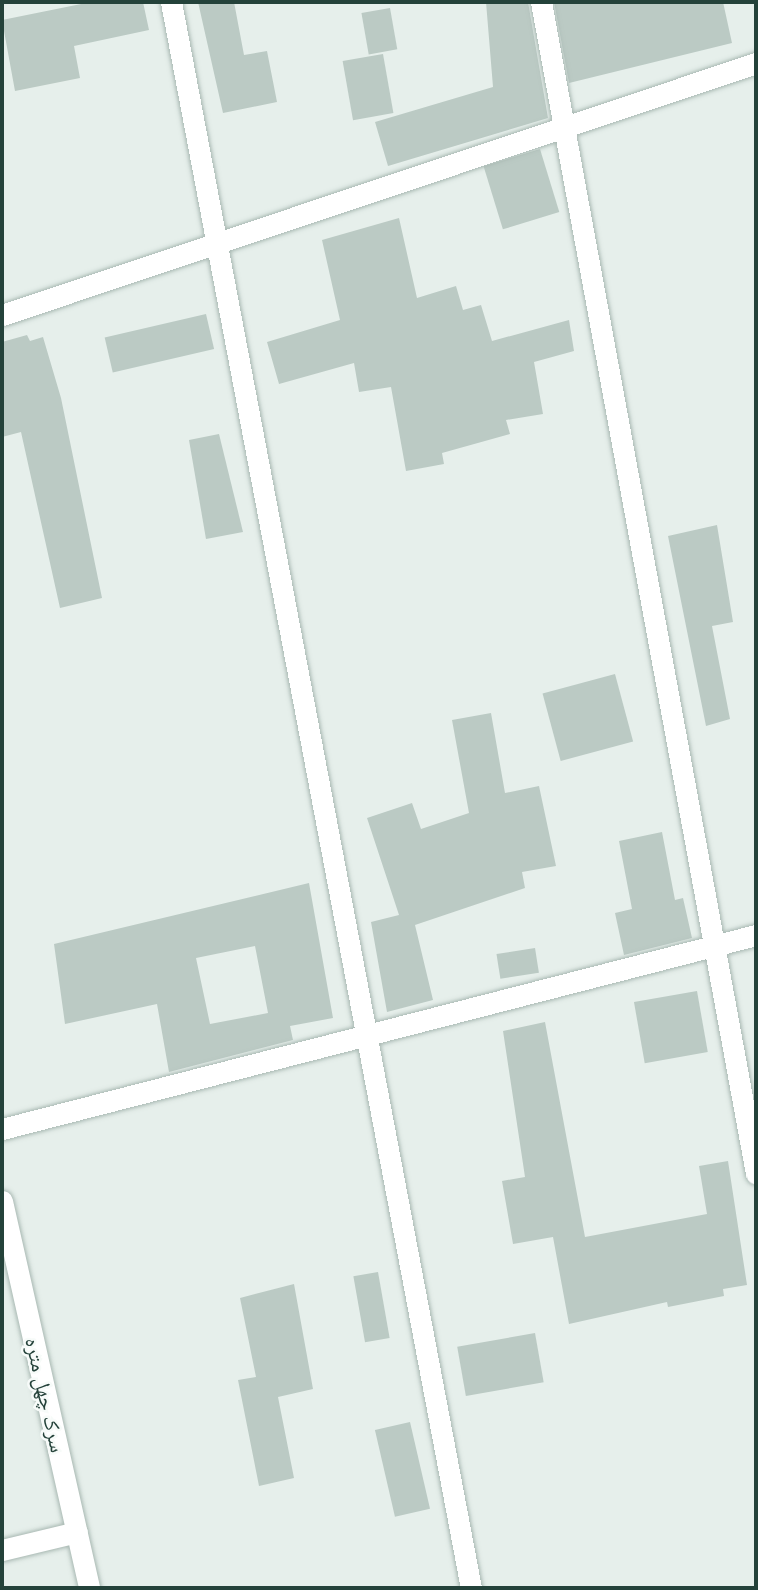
<!DOCTYPE html>
<html>
<head>
<meta charset="utf-8">
<style>
  body { margin:0 }
  #map { position:relative; width:758px; height:1590px; overflow:hidden; background:#e6efeb; font-family:Inter,"Noto Naskh Arabic",sans-serif }
  div>[style] { position:absolute }
  .building>* { inset:0; background:#bbcac4; transform-origin:0 0 }
  .roads { filter:drop-shadow(0 0 2px #a8b8b2) drop-shadow(0 0 2px #a8b8b2) }
  .street>* { height:21px; margin:-10.5px; padding:0 10.5px; transform-origin:10.5px; border-radius:10.5px; background:#fff }
  .secondary>* { height:21px; margin:-10.5px; padding:0 10.5px; transform-origin:10.5px; border-radius:10.5px; background:#fff }
  span { translate:-50% -50%; white-space:nowrap; text-align:center; line-height:1.15; -webkit-text-stroke:5px #f7fbf9; paint-order:stroke }
  .street-label { font-size:21px; color:#24423a }
  .frame { position:absolute; inset:0; border:4px solid #24423a; pointer-events:none }
</style>
</head>
<body>
<div id="map">
  <div class="building">
    <div style="clip-path:polygon(91px 2px,143px 2px,149px 30px,74px 46px,80px 78px,15px 91px,2px 20px)"></div>
    <div style="clip-path:polygon(198px 2px,234px 2px,244px 55px,267px 51px,277px 102px,223px 113px)"></div>
    <div style="clip-path:polygon(486px 2px,528px 2px,548px 118px,388px 166px,375px 122px,493px 87px)"></div>
    <div style="clip-path:polygon(554px 2px,723px 2px,732px 43px,569px 83px)"></div>
    <div style="left:390px;top:8px;width:42px;height:29px;rotate:80deg"></div>
    <div style="left:383px;top:54px;width:60px;height:41px;rotate:80deg"></div>
    <div style="left:540px;top:149px;width:66px;height:59px;rotate:73deg"></div>
    <div style="clip-path:polygon(399px 218px,417px 298px,456px 286px,463px 310px,481px 305px,492px 341px,569px 320px,574px 351px,534px 362px,543px 414px,506px 420px,510px 434px,442px 453px,444px 464px,406px 471px,391px 387px,359px 392px,354px 363px,279px 384px,267px 342px,340px 320px,322px 240px)"></div>
    <div style="left:206px;top:314px;width:36px;height:104px;rotate:77deg"></div>
    <div style="clip-path:polygon(27px 335px,30px 341px,43px 337px,61px 398px,102px 598px,60px 608px,21px 432px,2px 437px,2px 342px)"></div>
    <div style="clip-path:polygon(219px 434px,243px 532px,206px 539px,189px 440px)"></div>
    <div style="clip-path:polygon(717px 525px,733px 622px,712px 626px,730px 719px,706px 726px,668px 536px)"></div>
    <div style="left:615px;top:674px;width:70px;height:75px;rotate:75deg"></div>
    <div style="clip-path:polygon(491px 713px,505px 793px,539px 786px,556px 866px,522px 872px,525px 888px,415px 925px,433px 1000px,387px 1012px,371px 922px,399px 915px,367px 818px,412px 803px,421px 829px,469px 813px,452px 720px)"></div>
    <div style="clip-path:polygon(662px 832px,675px 900px,683px 898px,692px 938px,624px 955px,615px 913px,632px 909px,619px 841px)"></div>
    <div style="clip-path:polygon(evenodd,309px 883px,333px 1018px,290px 1026px,293px 1040px,169px 1072px,157px 1004px,65px 1024px,54px 944px,309px 883px,255px 946px,268px 1013px,210px 1024px,196px 958px,255px 946px)"></div>
    <div style="left:535px;top:948px;width:25px;height:39px;rotate:81deg"></div>
    <div style="left:697px;top:991px;width:62px;height:64px;rotate:80deg"></div>
    <div style="clip-path:polygon(545px 1022px,585px 1237px,707px 1214px,699px 1166px,728px 1161px,747px 1285px,723px 1289px,724px 1296px,668px 1307px,667px 1302px,569px 1324px,553px 1237px,513px 1244px,502px 1181px,525px 1177px,503px 1031px)"></div>
    <div style="left:378px;top:1272px;width:67px;height:25px;rotate:80deg"></div>
    <div style="clip-path:polygon(294px 1284px,313px 1389px,278px 1397px,294px 1478px,259px 1486px,238px 1380px,256px 1377px,240px 1298px)"></div>
    <div style="left:535px;top:1333px;width:50px;height:79px;rotate:80deg"></div>
    <div style="left:410px;top:1422px;width:89px;height:36px;rotate:77deg"></div>
  </div>
  <div class="roads">
    <div class="street">
      <div style="left:171px;top:2px;width:1614px;rotate:79.29deg"></div>
      <div style="left:541px;top:2px;width:1191px;rotate:79.6deg"></div>
      <div style="left:2px;top:315px;width:795px;rotate:-18.48deg"></div>
      <div style="left:2px;top:1129px;width:779px;rotate:-14.43deg"></div>
      <div style="left:2px;top:1550px;width:77px;rotate:-13.5deg"></div>
    </div>
    <div class="secondary">
      <div style="left:2px;top:1201px;width:397px;rotate:77.3deg"></div>
    </div>
  </div>
  <div class="street-label">
    <span style="left:45px;top:1395px;rotate:77deg">سرک چهل متره</span>
  </div>
  <div class="frame"></div>
</div>
</body>
</html>
